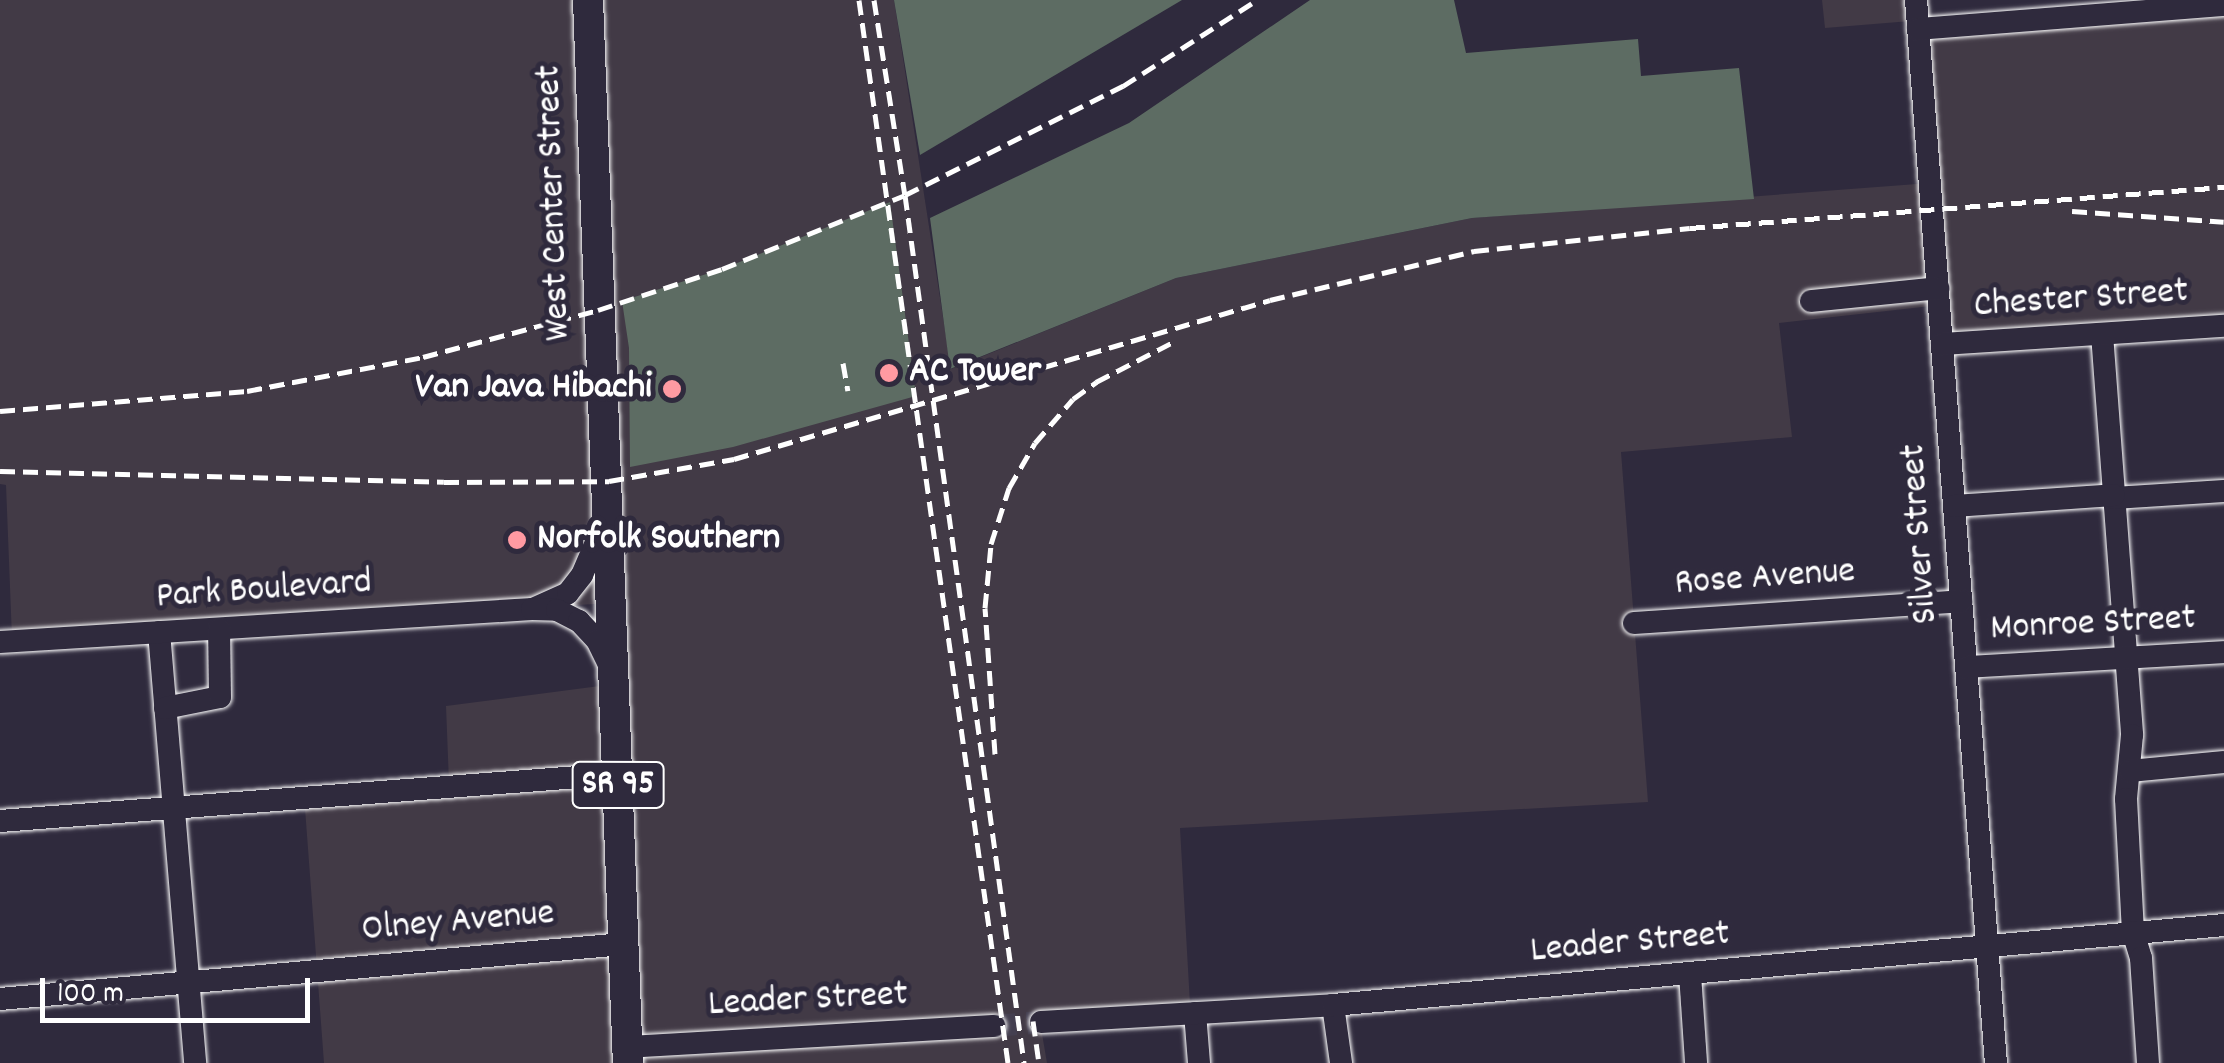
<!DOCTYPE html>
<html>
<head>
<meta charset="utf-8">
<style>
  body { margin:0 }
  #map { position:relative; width:2224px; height:1063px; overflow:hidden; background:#2f2a3d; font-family:Dekko,sans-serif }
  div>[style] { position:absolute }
  .built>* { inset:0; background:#423a46 }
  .green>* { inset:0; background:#5d6c63 }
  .minor-tunnel>* { height:22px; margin-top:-11px; transform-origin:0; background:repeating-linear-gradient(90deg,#443f50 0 22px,transparent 0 33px) }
  .roads { filter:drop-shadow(0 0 2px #fff) drop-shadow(0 0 2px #fff) }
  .minor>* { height:22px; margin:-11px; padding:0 11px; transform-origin:11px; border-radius:11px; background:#2f2a3d }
  .major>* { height:30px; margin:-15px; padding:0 15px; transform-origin:15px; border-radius:15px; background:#2f2a3d }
  .rail>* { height:5px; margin-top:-2.5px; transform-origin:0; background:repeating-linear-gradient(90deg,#fff 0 15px,transparent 0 23px) }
  .dots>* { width:28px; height:28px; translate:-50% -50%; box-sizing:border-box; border:5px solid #2f2a3d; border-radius:50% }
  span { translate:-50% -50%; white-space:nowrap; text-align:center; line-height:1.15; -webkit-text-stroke:10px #2f2a3d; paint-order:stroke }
  .shield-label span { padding:2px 8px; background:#2f2a3d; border:2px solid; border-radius:8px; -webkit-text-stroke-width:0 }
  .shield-label { font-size:35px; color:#fff; font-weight:700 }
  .street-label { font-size:38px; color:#fff }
  .poi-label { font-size:38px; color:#fff; font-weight:700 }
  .left { translate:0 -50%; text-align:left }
  .right { translate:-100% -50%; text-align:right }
  .scale { position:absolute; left:40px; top:978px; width:270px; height:45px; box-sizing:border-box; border:5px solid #fff; border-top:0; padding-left:12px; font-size:30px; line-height:35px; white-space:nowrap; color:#fff; -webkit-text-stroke:8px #2f2a3d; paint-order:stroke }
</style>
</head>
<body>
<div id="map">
  <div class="built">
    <div style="clip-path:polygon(0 0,894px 0,951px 369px,1176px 278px,1472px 218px,1930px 183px,1923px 37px,2224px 0,2224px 335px,1947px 356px,1940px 305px,1779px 323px,1792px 437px,1621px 452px,1648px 802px,1180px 828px,1190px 1004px,1039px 1016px,1047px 1063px,324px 1063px,304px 795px,449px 783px,446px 706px,615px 684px,612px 603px,12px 638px,6px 485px,0 484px)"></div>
    <div style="clip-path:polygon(1822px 0,1921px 0,1923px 20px,1825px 28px)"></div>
  </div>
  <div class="green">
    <div style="clip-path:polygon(894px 0,1182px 0,920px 155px)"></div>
    <div style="clip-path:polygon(1310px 0,1454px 0,1466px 53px,1638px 39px,1641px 76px,1739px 68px,1754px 199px,1472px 218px,1176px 278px,950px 369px,930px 218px,1129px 123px)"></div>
    <div style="clip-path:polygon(890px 202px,916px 396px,733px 447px,630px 467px,629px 348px,622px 301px,722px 269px)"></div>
  </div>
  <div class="minor-tunnel">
    <div style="left:994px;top:1026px;width:47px;rotate:-4.9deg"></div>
  </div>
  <div class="roads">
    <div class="minor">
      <div style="left:1916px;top:0;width:1066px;rotate:85.7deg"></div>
      <div style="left:1918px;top:29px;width:307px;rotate:-4.5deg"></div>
      <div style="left:1811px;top:301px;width:128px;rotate:-5.8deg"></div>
      <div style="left:2102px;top:334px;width:402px;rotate:85.7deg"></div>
      <div style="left:2132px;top:735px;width:64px;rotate:95.4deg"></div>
      <div style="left:2126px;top:799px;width:133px;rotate:87deg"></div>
      <div style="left:2133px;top:932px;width:27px;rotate:73deg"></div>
      <div style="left:2141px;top:958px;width:105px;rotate:86.2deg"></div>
      <div style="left:1942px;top:344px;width:283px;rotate:-3.7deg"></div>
      <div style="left:2114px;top:498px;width:110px;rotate:-3.6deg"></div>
      <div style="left:1954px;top:506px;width:160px;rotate:-3.9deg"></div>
      <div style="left:535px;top:608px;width:36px;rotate:-24deg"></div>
      <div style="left:568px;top:593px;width:23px;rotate:-52deg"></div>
      <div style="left:582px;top:575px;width:59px;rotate:-66.9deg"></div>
      <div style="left:1634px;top:623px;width:328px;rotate:-3.8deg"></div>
      <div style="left:159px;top:632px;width:433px;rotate:85.2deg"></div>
      <div style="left:0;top:642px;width:533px;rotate:-3.55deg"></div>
      <div style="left:532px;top:609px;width:25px;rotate:2deg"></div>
      <div style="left:557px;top:610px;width:25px;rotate:27deg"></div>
      <div style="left:579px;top:621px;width:26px;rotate:47deg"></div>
      <div style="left:597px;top:640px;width:28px;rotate:64deg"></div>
      <div style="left:1967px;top:667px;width:257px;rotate:-3.3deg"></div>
      <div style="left:165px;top:708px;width:56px;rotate:-11.3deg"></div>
      <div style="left:220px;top:697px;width:68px;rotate:-90.8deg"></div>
      <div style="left:2130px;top:771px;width:94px;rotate:-5.5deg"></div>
      <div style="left:0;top:821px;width:620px;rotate:-4.35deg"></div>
      <div style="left:1690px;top:974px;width:89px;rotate:86.1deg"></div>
      <div style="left:0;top:999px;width:626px;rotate:-5.04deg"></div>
      <div style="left:1333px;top:1005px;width:59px;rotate:82.1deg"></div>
      <div style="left:1195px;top:1013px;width:50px;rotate:85.4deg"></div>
      <div style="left:1041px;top:1022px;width:292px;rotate:-3.3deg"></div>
      <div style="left:1333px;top:1005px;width:895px;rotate:-5.13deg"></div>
      <div style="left:627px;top:1047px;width:368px;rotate:-3.3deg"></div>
    </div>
    <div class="major">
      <div style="left:588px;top:0;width:1064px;rotate:87.85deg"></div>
    </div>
  </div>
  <div class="rail">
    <div style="left:859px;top:0;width:1073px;rotate:82.02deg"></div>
    <div style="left:874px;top:0;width:197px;rotate:81deg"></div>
    <div style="left:905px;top:195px;width:876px;rotate:82.19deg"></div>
    <div style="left:2072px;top:211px;width:152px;rotate:4.1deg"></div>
    <div style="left:843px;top:363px;width:28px;rotate:80deg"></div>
    <div style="left:0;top:411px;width:248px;rotate:-4.6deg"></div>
    <div style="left:247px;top:391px;width:179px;rotate:-10.9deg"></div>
    <div style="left:423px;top:357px;width:181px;rotate:-15deg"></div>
    <div style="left:598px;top:310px;width:131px;rotate:-18.3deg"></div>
    <div style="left:722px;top:269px;width:197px;rotate:-22deg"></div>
    <div style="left:905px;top:195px;width:244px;rotate:-26.6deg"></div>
    <div style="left:1123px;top:86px;width:159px;rotate:-32.7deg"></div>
    <div style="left:0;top:471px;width:444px;rotate:1.4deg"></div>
    <div style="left:444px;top:482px;width:165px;rotate:-0.3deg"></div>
    <div style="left:609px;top:481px;width:127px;rotate:-10deg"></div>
    <div style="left:734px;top:459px;width:559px;rotate:-16.52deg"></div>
    <div style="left:1270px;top:300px;width:210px;rotate:-13.5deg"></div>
    <div style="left:1474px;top:251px;width:217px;rotate:-6.1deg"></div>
    <div style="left:1690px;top:228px;width:536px;rotate:-4.39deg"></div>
    <div style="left:995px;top:754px;width:146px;rotate:-93.9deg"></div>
    <div style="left:985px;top:608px;width:64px;rotate:-84.6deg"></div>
    <div style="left:991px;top:544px;width:59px;rotate:-72.2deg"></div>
    <div style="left:1009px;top:488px;width:52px;rotate:-60deg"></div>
    <div style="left:1035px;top:443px;width:58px;rotate:-49.2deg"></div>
    <div style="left:1073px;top:399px;width:29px;rotate:-36deg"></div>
    <div style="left:1096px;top:382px;width:91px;rotate:-27.4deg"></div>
    <div style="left:1033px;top:1021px;width:42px;rotate:81.9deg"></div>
  </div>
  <div class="dots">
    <div style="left:889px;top:373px;background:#ff9aa2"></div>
    <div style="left:672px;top:389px;background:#ff9aa2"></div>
    <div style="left:517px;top:540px;background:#ff9aa2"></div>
  </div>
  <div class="shield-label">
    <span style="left:618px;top:785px">SR 95</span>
  </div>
  <div class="street-label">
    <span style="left:555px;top:203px;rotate:-92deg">West Center Street</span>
    <span style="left:2081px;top:300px;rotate:-4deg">Chester Street</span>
    <span style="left:1921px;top:534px;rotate:-94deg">Silver Street</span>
    <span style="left:1765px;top:579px;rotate:-4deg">Rose Avenue</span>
    <span style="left:264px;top:591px;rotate:-4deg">Park Boulevard</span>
    <span style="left:2093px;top:625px;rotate:-3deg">Monroe Street</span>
    <span style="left:458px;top:923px;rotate:-5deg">Olney Avenue</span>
    <span style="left:1630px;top:944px;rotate:-5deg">Leader Street</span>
    <span style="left:808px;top:1001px;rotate:-3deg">Leader Street</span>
  </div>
  <div class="poi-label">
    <span class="left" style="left:909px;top:373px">AC Tower</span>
    <span class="right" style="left:652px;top:389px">Van Java Hibachi</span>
    <span class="left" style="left:537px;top:540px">Norfolk Southern</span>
  </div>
  <div class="scale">100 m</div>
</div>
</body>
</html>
